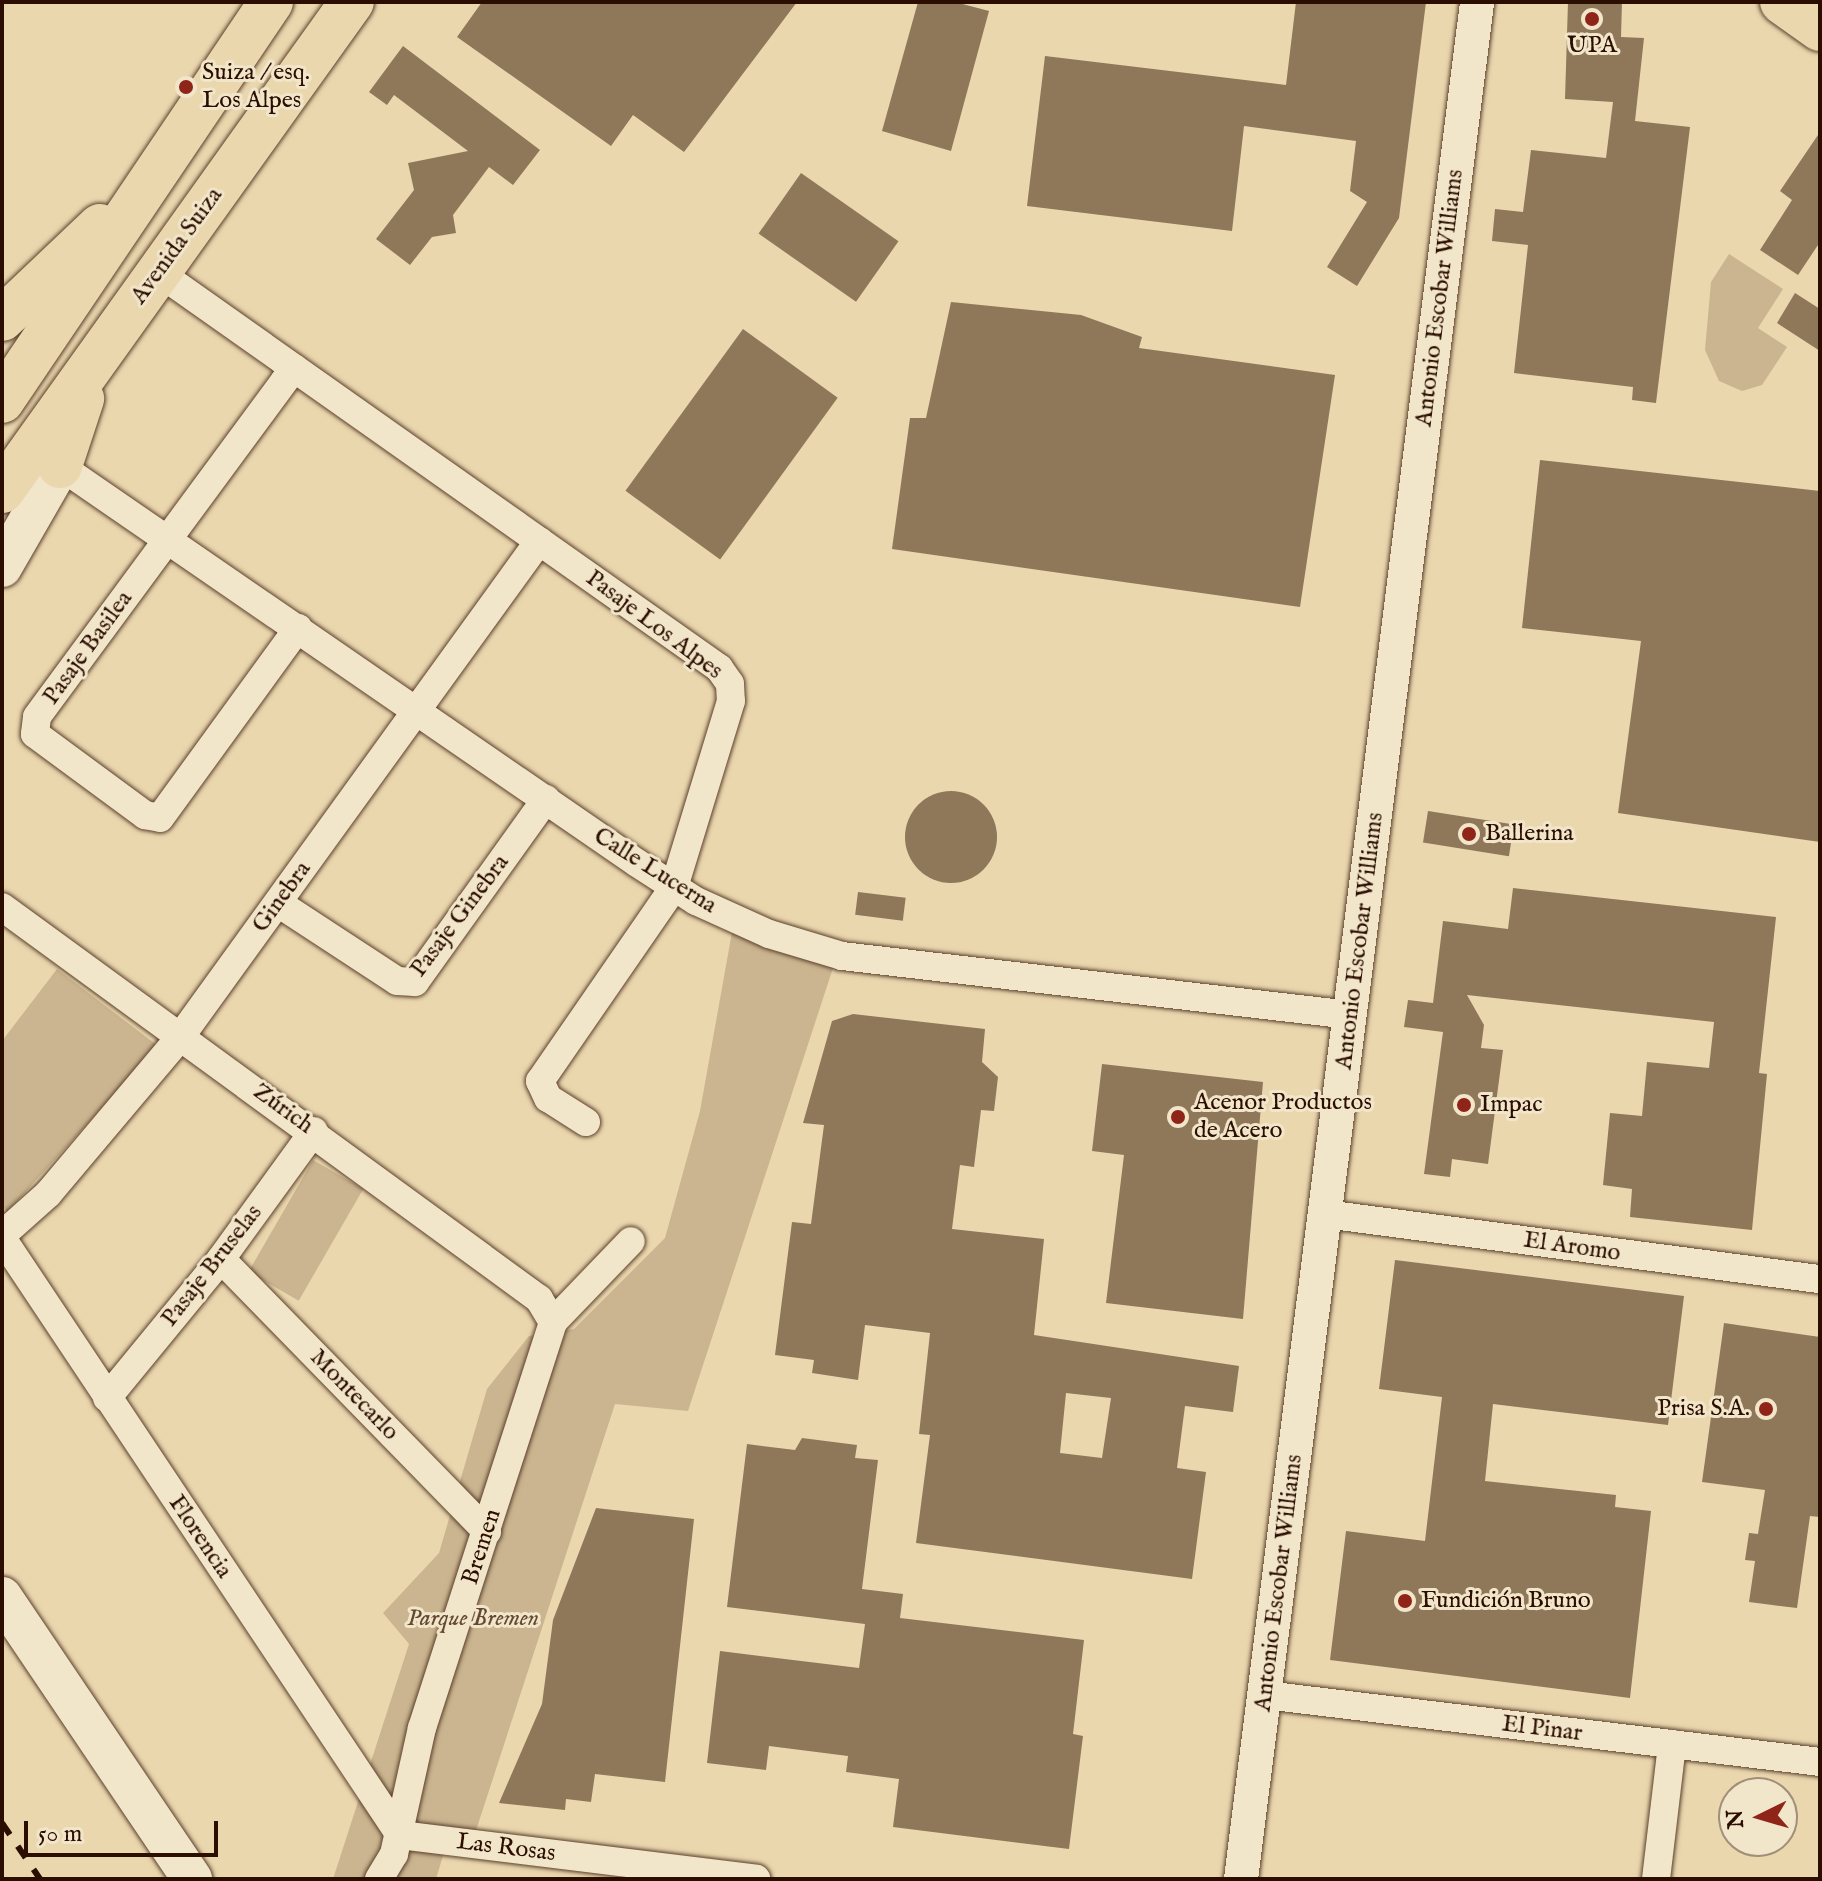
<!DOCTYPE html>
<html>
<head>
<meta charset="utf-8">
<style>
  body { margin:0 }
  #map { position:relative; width:1822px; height:1881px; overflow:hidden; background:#ead7ae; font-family:"IM FELL English",serif }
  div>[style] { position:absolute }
  .green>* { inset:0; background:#cab590; transform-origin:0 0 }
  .building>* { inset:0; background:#8f775a; transform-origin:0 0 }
  .round { border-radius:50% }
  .roads { filter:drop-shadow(0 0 2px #5c402c) drop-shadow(0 0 2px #5c402c) }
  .minor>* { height:28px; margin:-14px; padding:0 14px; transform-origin:14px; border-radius:14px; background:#f1e5ca }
  .tertiary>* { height:34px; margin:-17px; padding:0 17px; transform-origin:17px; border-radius:17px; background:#f1e5ca }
  .secondary>* { height:40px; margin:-20px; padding:0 20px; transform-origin:20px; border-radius:20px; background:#f1e5ca }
  .primary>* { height:44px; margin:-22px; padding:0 22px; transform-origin:22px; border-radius:22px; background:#ead7ae }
  .rail>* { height:6px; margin-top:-3px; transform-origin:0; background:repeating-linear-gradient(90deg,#2c0e00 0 14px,transparent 0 28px) }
  .dots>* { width:22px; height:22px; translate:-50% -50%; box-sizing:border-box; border:4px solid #f1e5ca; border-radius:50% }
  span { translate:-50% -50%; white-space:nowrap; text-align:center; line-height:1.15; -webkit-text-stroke:6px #f1e5ca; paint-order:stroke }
  .poi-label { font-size:24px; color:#2c0e00 }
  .left { translate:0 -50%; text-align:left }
  .right { translate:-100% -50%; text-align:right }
  .street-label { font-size:24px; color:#2c0e00 }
  .park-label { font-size:24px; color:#634832; font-style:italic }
  .frame { position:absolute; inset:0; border:4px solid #2c0e00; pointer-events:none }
  .north { position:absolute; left:1718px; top:1777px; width:80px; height:80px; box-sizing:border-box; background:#f1e5ca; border:2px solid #a28f79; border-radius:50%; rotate:265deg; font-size:22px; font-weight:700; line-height:32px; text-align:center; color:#2c0e00 }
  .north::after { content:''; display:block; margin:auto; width:28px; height:36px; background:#8f2418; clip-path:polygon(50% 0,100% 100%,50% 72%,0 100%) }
  .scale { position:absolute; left:24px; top:1821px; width:194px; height:36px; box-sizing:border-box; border:4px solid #2c0e00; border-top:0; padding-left:10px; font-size:24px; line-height:28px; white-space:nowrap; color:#2c0e00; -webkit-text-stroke:6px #f1e5ca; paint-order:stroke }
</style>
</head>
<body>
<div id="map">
  <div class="green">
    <div style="clip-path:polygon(1729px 254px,1783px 289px,1758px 328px,1787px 347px,1762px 385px,1742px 391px,1719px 381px,1705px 350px,1711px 282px)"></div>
    <div style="clip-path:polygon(732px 932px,833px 968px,688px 1411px,615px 1404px,469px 1852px,445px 1849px,436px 1879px,333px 1879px,409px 1644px,383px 1613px,439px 1553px,487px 1389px,529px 1336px,574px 1329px,665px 1238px,700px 1111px)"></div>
    <div style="clip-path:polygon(57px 969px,158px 1046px,7px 1212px,2px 1205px,2px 1041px)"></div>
    <div style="left:313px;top:1160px;width:58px;height:129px;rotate:30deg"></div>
  </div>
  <div class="building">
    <div style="clip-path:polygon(482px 2px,797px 2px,684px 152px,633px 115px,611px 146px,457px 37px)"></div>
    <div style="clip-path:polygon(918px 2px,955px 2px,989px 11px,951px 151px,882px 131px)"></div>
    <div style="clip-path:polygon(1296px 2px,1426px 2px,1399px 218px,1357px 286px,1327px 267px,1367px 202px,1350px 191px,1356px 141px,1244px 126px,1232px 231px,1027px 206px,1045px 56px,1286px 85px)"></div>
    <div style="clip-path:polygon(1568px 2px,1622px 2px,1621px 37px,1644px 38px,1635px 121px,1690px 127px,1656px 403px,1632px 400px,1633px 387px,1514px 373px,1528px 245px,1492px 241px,1495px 209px,1523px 212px,1531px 150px,1606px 158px,1613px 102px,1565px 99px)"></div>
    <div style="clip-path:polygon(403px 46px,540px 150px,513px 185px,489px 167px,453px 215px,456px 233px,432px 237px,410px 265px,376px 239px,414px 190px,408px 163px,468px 151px,394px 95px,387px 105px,369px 92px)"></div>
    <div style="clip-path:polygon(1820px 132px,1820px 242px,1798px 275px,1760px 250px,1792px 200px,1780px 191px)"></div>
    <div style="left:801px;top:173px;width:119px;height:74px;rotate:35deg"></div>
    <div style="clip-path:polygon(1795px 293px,1820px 309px,1820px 351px,1777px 323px)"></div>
    <div style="clip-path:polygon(951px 302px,1081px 315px,1142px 337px,1139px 348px,1335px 375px,1300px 607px,892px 549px,910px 418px,926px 418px)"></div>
    <div style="left:743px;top:329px;width:117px;height:200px;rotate:36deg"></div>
    <div style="clip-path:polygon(1540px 460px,1820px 491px,1820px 842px,1618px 813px,1641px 641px,1522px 628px)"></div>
    <div class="round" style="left:905px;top:791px;width:92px;height:92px"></div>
    <div style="left:1428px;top:811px;width:87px;height:32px;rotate:9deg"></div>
    <div style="clip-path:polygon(1513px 888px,1776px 917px,1759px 1073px,1767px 1074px,1752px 1230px,1630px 1217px,1632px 1189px,1603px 1185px,1610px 1113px,1642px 1116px,1647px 1062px,1709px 1068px,1714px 1022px,1467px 995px,1484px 1025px,1481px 1048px,1503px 1050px,1488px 1164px,1452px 1159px,1450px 1177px,1424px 1174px,1443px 1032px,1404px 1027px,1408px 1000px,1433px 1003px,1443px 921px,1508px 929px)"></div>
    <div style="left:858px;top:892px;width:48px;height:23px;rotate:7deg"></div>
    <div style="clip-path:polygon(evenodd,853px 1014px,985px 1029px,982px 1062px,998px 1077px,994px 1111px,981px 1110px,974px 1167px,960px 1165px,952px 1229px,1044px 1239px,1034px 1335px,1239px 1366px,1233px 1412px,1185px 1406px,1177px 1468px,1206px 1472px,1192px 1579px,916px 1543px,930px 1435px,919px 1434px,930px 1333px,865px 1325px,858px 1380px,812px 1373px,814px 1360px,775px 1355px,792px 1222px,811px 1224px,824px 1125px,803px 1123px,832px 1021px,853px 1014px,1066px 1393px,1111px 1398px,1102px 1458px,1060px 1453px,1066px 1393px)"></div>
    <div style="clip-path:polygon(1102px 1064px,1263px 1082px,1243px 1319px,1106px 1303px,1124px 1155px,1092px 1151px)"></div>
    <div style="clip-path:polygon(1395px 1260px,1684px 1296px,1668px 1425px,1493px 1404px,1485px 1481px,1616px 1495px,1615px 1507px,1651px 1511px,1630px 1698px,1330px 1660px,1346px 1531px,1425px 1541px,1442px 1397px,1379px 1389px)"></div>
    <div style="clip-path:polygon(1724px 1323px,1820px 1337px,1820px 1517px,1810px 1516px,1797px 1608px,1749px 1602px,1755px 1561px,1745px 1560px,1749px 1533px,1758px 1534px,1765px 1490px,1702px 1482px)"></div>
    <div style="clip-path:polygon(802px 1438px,857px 1445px,855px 1458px,878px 1460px,862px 1589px,903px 1594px,900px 1618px,1084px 1640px,1073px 1734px,1083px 1736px,1069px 1849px,893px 1827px,899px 1779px,846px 1772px,848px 1756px,769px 1746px,766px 1770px,707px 1763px,720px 1651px,859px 1668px,865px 1624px,727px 1607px,747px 1444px,795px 1450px)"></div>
    <div style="clip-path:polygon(596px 1508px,694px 1519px,665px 1782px,595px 1774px,591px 1802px,566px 1799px,565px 1810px,499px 1803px,542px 1704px,553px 1620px)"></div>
  </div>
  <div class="roads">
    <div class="minor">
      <div style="left:158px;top:272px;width:687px;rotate:35.22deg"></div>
      <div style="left:719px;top:668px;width:19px;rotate:55deg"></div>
      <div style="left:730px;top:684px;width:17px;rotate:87deg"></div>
      <div style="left:731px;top:701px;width:195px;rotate:107deg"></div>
      <div style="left:674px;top:887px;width:236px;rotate:124.6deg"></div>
      <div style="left:540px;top:1081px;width:19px;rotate:65deg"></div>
      <div style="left:548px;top:1098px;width:45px;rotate:32.3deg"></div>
      <div style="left:294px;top:368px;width:433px;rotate:126.4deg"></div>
      <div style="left:37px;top:717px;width:17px;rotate:97deg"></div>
      <div style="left:35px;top:734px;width:137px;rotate:36.4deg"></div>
      <div style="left:145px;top:815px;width:15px;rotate:11deg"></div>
      <div style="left:160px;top:818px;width:235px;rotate:-54deg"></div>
      <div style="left:60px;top:466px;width:700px;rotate:34.53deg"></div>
      <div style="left:637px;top:863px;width:70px;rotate:32.8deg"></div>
      <div style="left:696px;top:901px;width:80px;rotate:24.3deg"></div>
      <div style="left:769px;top:934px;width:76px;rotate:16.8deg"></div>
      <div style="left:842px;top:956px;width:511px;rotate:6.62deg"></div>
      <div style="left:278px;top:903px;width:142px;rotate:33.2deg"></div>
      <div style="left:397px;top:981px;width:18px;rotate:3deg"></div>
      <div style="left:415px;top:982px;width:225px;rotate:-54.4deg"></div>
      <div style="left:2px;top:907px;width:665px;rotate:36.13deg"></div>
      <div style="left:539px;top:1299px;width:27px;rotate:59deg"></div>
      <div style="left:1325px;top:1214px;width:499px;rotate:7.5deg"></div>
      <div style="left:2px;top:1235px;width:62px;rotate:-41.7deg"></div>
      <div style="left:48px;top:1194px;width:207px;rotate:-49.9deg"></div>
      <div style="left:181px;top:1036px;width:611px;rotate:-54.12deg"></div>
      <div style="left:2px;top:1238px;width:718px;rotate:56.31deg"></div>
      <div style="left:221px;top:1259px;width:381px;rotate:45.7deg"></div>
      <div style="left:107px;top:1398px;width:180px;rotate:-50.6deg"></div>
      <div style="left:221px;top:1259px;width:158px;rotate:-54deg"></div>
      <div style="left:1265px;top:1695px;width:559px;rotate:6.88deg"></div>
      <div style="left:400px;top:1835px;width:359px;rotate:7deg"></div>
      <div style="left:379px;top:1879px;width:29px;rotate:-59deg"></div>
      <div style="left:394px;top:1854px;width:129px;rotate:-77.5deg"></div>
      <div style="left:422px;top:1728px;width:427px;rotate:-72.1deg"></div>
      <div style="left:553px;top:1322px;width:112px;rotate:-46.1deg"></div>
      <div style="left:1656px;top:1879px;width:136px;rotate:-83.2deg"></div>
    </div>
    <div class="tertiary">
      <div style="left:1241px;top:1879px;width:1892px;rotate:-82.83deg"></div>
    </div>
    <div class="secondary">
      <div style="left:2px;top:567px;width:116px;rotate:-60.1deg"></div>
      <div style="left:2px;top:1597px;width:340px;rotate:56deg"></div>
    </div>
    <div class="primary">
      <div style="left:1782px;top:2px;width:47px;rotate:35.4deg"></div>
      <div style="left:2px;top:319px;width:135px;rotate:-43.5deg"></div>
      <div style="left:2px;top:401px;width:481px;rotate:-56deg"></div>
      <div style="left:60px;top:466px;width:71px;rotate:-71.8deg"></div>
      <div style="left:2px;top:491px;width:601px;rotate:-54.41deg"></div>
    </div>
  </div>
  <div class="rail">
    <div style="left:2px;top:1823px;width:68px;rotate:55.8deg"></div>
  </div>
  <div class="dots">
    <div style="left:1592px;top:19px;background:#8f2418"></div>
    <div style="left:186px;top:87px;background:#8f2418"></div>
    <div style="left:1469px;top:834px;background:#8f2418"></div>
    <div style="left:1464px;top:1105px;background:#8f2418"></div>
    <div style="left:1178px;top:1117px;background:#8f2418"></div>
    <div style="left:1766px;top:1409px;background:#8f2418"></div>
    <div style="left:1405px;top:1601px;background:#8f2418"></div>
  </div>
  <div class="poi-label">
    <span style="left:1592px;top:46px">UPA</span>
    <span class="left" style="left:202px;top:87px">Suiza / esq.<br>Los Alpes</span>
    <span class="left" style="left:1485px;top:834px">Ballerina</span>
    <span class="left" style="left:1194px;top:1117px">Acenor Productos<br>de Acero</span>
    <span class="left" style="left:1480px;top:1105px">Impac</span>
    <span class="right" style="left:1750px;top:1409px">Prisa S.A.</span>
    <span class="left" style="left:1421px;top:1601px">Fundición Bruno</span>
  </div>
  <div class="street-label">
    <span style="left:177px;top:246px;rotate:-54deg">Avenida Suiza</span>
    <span style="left:1440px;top:298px;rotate:-83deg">Antonio Escobar Williams</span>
    <span style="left:654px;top:625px;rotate:37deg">Pasaje Los Alpes</span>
    <span style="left:88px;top:648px;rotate:-54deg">Pasaje Basilea</span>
    <span style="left:655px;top:871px;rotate:32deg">Calle Lucerna</span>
    <span style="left:282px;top:897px;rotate:-54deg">Ginebra</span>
    <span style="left:460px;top:916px;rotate:-53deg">Pasaje Ginebra</span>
    <span style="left:1360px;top:941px;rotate:-83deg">Antonio Escobar Williams</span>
    <span style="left:283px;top:1109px;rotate:36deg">Zúrich</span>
    <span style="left:1572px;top:1247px;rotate:8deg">El Aromo</span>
    <span style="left:212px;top:1266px;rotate:-52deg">Pasaje Bruselas</span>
    <span style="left:354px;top:1395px;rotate:46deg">Montecarlo</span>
    <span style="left:200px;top:1537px;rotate:56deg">Florencia</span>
    <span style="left:482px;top:1547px;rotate:-72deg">Bremen</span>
    <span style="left:1279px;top:1583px;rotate:-83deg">Antonio Escobar Williams</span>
    <span style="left:1542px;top:1729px;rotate:7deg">El Pinar</span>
    <span style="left:506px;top:1848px;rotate:7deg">Las Rosas</span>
  </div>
  <div class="park-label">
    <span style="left:473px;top:1619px">Parque Bremen</span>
  </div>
  <div class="frame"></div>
  <div class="north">N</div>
  <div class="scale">50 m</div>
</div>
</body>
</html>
